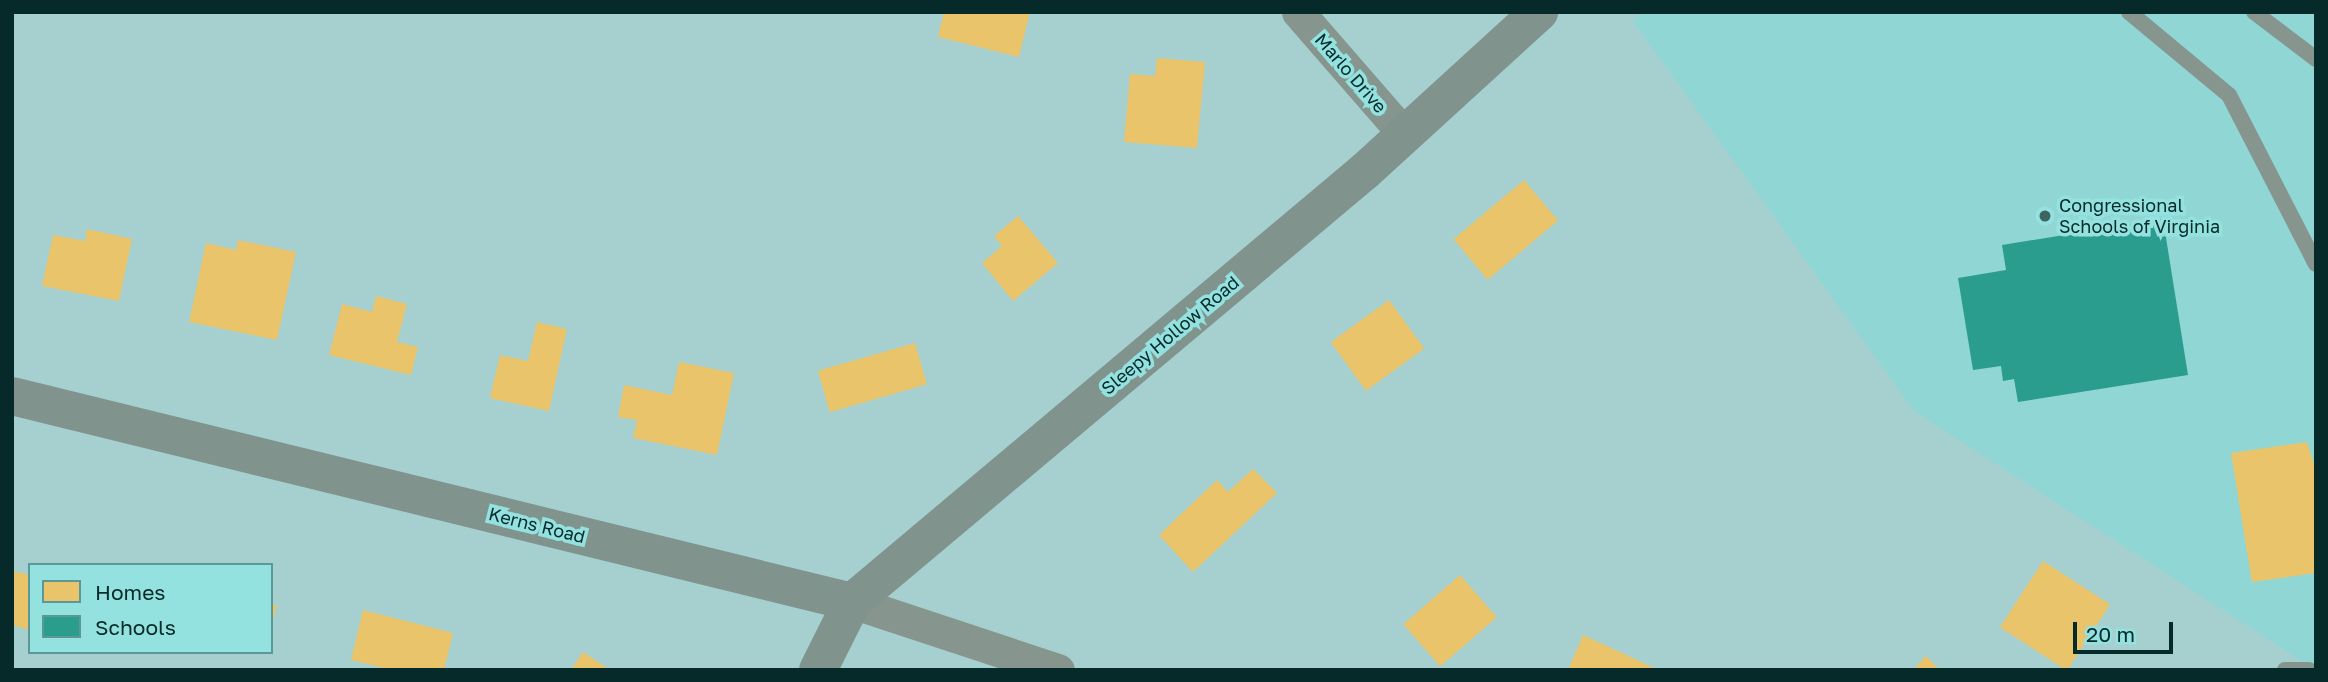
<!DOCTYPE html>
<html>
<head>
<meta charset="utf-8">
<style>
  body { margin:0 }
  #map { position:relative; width:2328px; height:682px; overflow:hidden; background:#a5d0cf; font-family:"Golos Text",sans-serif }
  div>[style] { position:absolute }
  .built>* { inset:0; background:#90d6d4 }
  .homes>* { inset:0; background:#e9c46a; transform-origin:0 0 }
  .schools>* { inset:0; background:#2a9d8f }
  .lane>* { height:16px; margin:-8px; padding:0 8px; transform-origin:8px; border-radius:8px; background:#86968e }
  .street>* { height:33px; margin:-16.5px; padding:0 16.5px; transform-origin:16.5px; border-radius:16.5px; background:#86968e }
  .secondary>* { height:38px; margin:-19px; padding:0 19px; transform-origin:19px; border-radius:19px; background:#80948d }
  .dots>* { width:19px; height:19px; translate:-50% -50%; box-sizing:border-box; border:4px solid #93e2e0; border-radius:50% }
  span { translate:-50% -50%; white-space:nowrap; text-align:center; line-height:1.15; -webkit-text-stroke:7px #93e2e0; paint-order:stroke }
  .street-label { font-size:18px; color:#062929 }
  .poi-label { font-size:18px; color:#062929 }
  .left { translate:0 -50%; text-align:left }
  .frame { position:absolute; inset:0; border:14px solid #062929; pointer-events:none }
  .legend { position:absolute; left:28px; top:563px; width:245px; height:91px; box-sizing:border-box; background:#93e2e0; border:2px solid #5b9897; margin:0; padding:9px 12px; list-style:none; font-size:21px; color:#062929 }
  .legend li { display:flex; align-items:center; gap:14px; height:35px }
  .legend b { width:35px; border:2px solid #5b9897 }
  .scale { position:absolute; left:2073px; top:622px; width:100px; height:32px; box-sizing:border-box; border:4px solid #062929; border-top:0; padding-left:9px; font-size:21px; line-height:24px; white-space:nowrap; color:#062929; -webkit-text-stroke:5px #93e2e0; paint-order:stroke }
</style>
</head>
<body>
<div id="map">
  <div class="built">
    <div style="clip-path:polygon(1642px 12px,2316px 12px,2316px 670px,1914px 411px,1633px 21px)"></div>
  </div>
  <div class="homes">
    <div style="clip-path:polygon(944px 12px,1030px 12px,1019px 57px,938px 37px)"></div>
    <div style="clip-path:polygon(1157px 58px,1205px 62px,1197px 148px,1124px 142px,1130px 74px,1155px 76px)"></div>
    <div style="left:1524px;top:180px;width:53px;height:92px;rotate:50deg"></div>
    <div style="clip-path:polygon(1018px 216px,1058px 263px,1013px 301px,982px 263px,1002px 246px,994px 236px)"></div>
    <div style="clip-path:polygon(87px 229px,132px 239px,119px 301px,42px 286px,53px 235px,85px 241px)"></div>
    <div style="clip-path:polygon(238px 240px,296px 252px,277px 340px,189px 322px,206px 243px,236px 250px)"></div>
    <div style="clip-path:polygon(376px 296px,407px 304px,397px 342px,418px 347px,411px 375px,329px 355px,342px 304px,372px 312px)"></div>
    <div style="left:1389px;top:300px;width:60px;height:72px;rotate:54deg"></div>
    <div style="clip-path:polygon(537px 322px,567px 329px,549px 411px,490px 398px,500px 355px,528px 361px)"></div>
    <div style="left:915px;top:343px;width:43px;height:101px;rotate:74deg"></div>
    <div style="clip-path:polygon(679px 362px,734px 373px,717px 455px,633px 438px,637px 420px,618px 417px,624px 385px,672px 395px)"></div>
    <div style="clip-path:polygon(2307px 442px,2316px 470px,2316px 573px,2252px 582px,2231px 453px)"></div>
    <div style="clip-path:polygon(1253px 469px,1277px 493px,1193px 572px,1159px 535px,1217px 480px,1228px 492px)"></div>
    <div style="left:2043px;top:561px;width:80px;height:79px;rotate:33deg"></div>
    <div style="clip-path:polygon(13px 571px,30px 575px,30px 630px,12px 625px)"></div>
    <div style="left:1460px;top:575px;width:56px;height:75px;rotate:49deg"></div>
    <div style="clip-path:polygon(271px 604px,277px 605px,272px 624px,271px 624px)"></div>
    <div style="clip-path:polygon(363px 610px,453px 633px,444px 670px,392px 670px,351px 660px)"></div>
    <div style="clip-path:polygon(1583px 635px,1659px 670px,1568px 670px)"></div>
    <div style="clip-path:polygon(583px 652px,610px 670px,571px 670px)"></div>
    <div style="clip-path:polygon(1926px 656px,1940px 670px,1913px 670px)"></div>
  </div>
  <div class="schools">
    <div style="clip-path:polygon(2163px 219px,2188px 375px,2018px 402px,2014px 379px,2003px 381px,2001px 366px,1973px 370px,1958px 278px,2006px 270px,2002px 245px)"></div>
  </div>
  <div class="lane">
    <div style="left:2129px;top:12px;width:130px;rotate:39.7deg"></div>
    <div style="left:2229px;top:95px;width:190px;rotate:62.8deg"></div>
    <div style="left:2254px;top:12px;width:78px;rotate:37.2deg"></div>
    <div style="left:2285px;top:670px;width:24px"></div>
  </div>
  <div class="street">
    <div style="left:1298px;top:12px;width:162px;rotate:49deg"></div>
    <div style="left:852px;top:602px;width:217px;rotate:18.3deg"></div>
  </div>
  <div class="secondary">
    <div style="left:12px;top:396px;width:865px;rotate:13.78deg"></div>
    <div style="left:818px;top:670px;width:76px;rotate:-63.4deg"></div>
    <div style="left:852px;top:602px;width:670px;rotate:-40.04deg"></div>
    <div style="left:1365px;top:171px;width:236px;rotate:-42.4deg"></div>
  </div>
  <div class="dots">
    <div style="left:2045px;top:216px;background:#3e6363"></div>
  </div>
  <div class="street-label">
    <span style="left:1351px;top:73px;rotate:49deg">Marlo Drive</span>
    <span style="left:1170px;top:335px;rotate:-40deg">Sleepy Hollow Road</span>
    <span style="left:537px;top:525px;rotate:14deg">Kerns Road</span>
  </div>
  <div class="poi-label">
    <span class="left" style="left:2059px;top:216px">Congressional<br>Schools of Virginia</span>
  </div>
  <div class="frame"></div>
  <ul class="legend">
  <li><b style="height:19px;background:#e9c46a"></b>Homes</li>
  <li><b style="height:19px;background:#2a9d8f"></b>Schools</li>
  </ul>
  <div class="scale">20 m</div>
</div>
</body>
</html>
